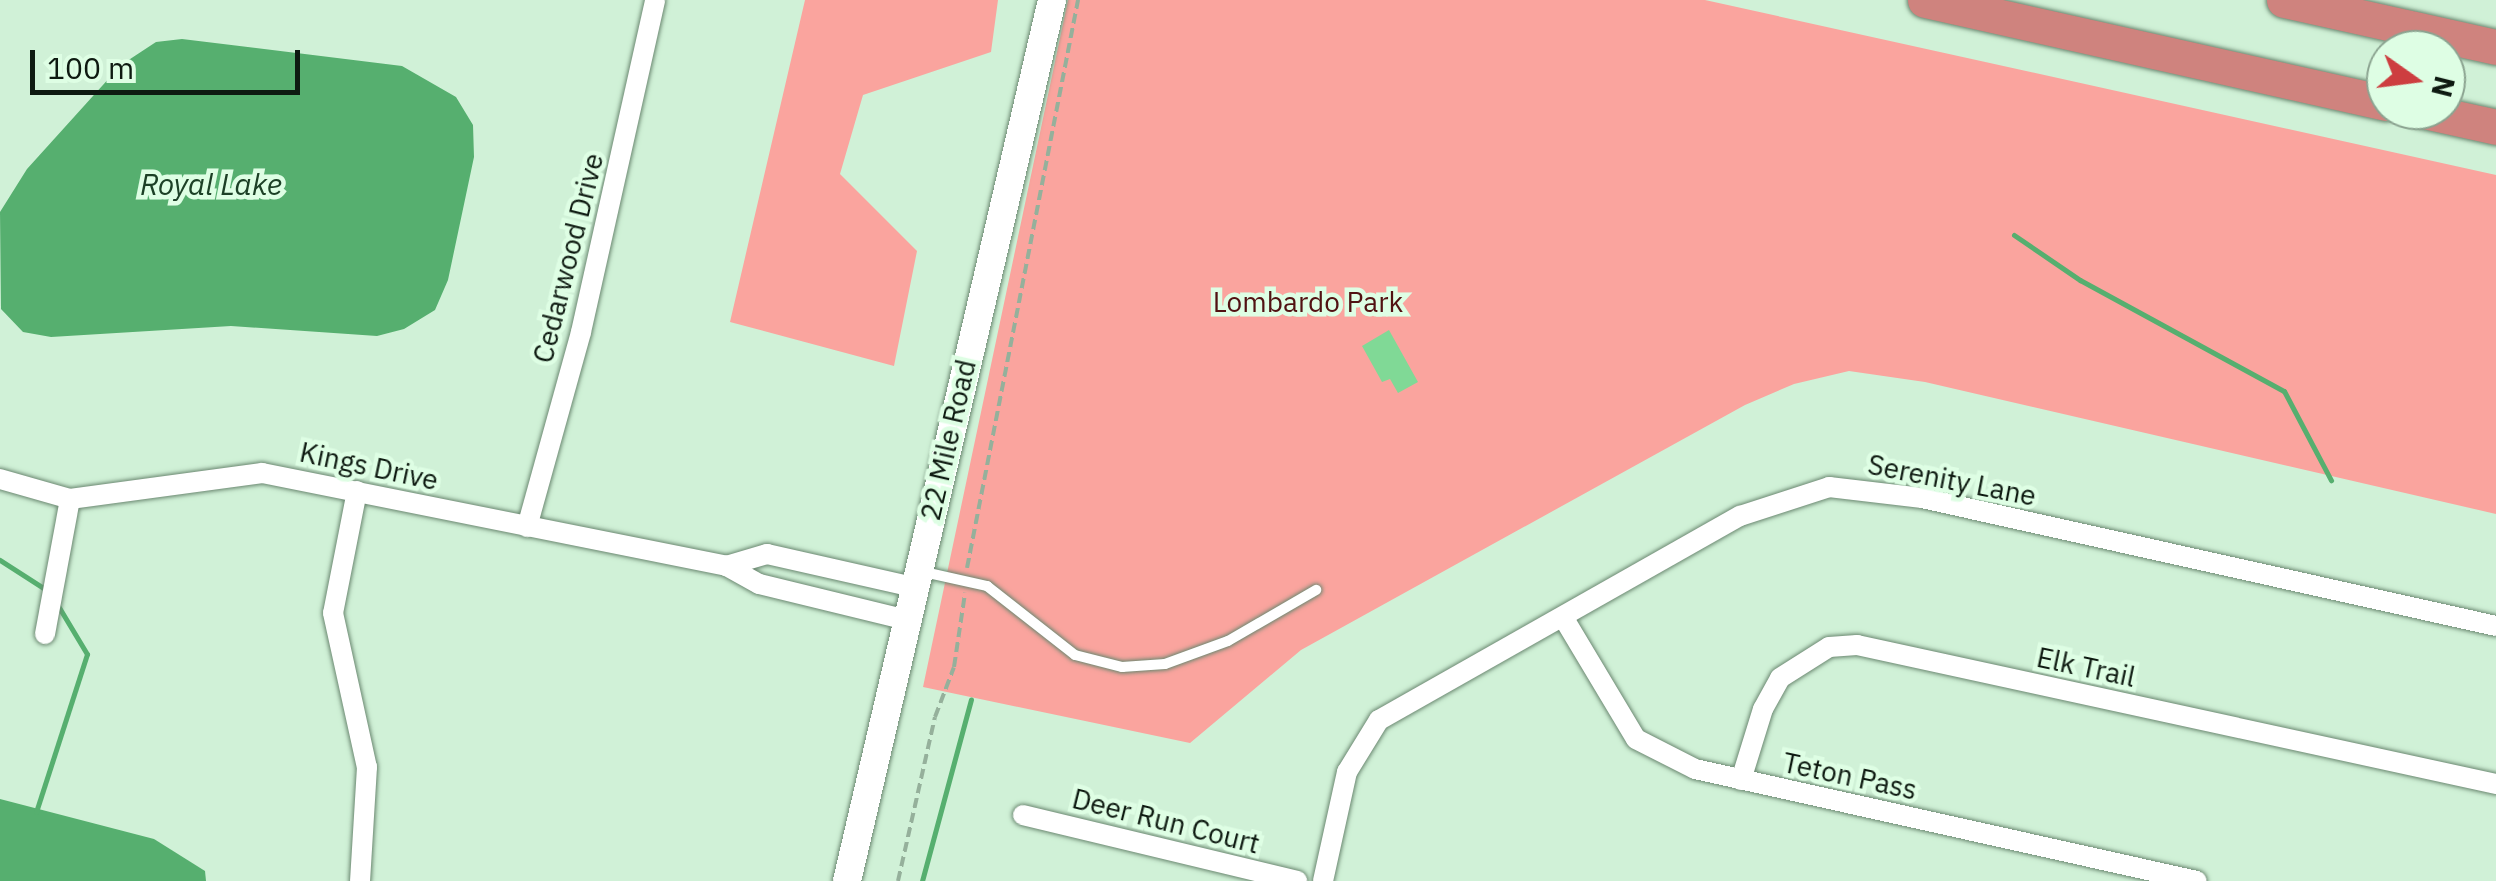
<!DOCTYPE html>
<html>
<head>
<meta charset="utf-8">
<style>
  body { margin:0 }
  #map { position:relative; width:2496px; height:881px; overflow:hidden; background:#d0f1d7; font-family:"IBM Plex Sans",sans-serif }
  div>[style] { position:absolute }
  .green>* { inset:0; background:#faa49e }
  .water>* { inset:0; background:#56af6f }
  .stream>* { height:5px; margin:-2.5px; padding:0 2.5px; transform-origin:2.5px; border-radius:2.5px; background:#56af6f }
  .building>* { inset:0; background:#80d996 }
  .path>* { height:4px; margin-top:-2px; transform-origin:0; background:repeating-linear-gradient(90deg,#95b09b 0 10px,transparent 0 15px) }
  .roads { filter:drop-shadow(0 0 2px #6b8871) drop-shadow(0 0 2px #6b8871) }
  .lane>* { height:10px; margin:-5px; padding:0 5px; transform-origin:5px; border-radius:5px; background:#fff }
  .street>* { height:20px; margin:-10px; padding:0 10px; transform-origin:10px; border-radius:10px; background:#fff }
  .secondary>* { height:28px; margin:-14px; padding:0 14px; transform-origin:14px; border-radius:14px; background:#fff }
  .highway>* { height:35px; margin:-17.5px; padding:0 17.5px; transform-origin:17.5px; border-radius:17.5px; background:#cf837e }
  span { translate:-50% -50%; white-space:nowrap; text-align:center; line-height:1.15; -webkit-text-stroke:9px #defee4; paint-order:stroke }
  .street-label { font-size:28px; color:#0e1a11 }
  .park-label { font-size:28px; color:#511112 }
  .water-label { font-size:30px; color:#1c4026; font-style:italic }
  .north { position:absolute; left:2366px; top:30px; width:100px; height:100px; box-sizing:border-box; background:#defee4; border:2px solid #8ba390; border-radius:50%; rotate:104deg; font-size:28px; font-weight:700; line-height:40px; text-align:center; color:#0e1a11 }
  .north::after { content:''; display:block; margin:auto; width:35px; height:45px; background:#cd3e40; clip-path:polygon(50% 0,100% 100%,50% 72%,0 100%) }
  .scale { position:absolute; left:30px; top:50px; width:270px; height:45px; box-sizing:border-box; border:5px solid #0e1a11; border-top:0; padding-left:12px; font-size:30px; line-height:35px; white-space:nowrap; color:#0e1a11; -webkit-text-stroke:8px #defee4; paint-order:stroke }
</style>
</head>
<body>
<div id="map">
  <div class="green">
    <div style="clip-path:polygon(805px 0,998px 0,991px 52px,863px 95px,840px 174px,917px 251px,894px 366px,730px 322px)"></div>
    <div style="clip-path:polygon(1068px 0,1705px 0,2496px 175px,2496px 514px,1925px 382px,1849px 371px,1794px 384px,1745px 405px,1301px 650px,1190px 743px,923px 687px)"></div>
  </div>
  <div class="water">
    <div style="clip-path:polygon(182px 39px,402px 66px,456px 97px,473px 125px,474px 157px,448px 280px,435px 310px,404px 329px,377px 336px,231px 326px,51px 337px,23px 332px,1px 309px,0 212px,27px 169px,121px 65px,156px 42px)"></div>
    <div style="clip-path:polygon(0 799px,154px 839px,205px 871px,206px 881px,0 881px)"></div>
  </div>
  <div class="stream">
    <div style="left:2014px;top:235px;width:80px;rotate:34.3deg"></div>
    <div style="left:2080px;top:280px;width:232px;rotate:28.6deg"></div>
    <div style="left:2284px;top:391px;width:101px;rotate:62.2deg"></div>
    <div style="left:0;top:560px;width:57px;rotate:32.9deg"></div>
    <div style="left:36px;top:812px;width:166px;rotate:-72.1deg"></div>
    <div style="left:87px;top:654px;width:58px;rotate:-121deg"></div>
    <div style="left:922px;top:881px;width:188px;rotate:-74.9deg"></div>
  </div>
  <div class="building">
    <div style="clip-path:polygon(1389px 330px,1418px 382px,1398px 393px,1390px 379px,1382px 382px,1362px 346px)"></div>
  </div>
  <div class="path">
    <div style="left:967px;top:568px;width:579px;rotate:-78.94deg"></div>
    <div style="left:898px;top:881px;width:168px;rotate:-77.3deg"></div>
    <div style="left:935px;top:717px;width:53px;rotate:-69.2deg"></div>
    <div style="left:954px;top:667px;width:75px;rotate:-81.5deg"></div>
  </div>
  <div class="roads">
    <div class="lane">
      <div style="left:924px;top:572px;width:65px;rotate:12.5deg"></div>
      <div style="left:987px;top:586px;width:112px;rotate:38.1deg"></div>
      <div style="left:1075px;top:655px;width:49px;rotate:14.3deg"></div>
      <div style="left:1122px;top:667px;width:43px;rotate:-4deg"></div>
      <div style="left:1165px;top:664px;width:67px;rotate:-20.1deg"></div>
      <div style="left:1228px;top:641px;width:102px;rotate:-30.1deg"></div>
    </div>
    <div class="street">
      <div style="left:0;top:479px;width:73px;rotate:15.9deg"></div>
      <div style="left:70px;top:499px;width:194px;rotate:-7.7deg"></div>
      <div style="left:262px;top:473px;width:473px;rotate:11.3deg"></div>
      <div style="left:357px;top:491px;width:124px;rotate:101.1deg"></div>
      <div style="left:333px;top:613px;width:158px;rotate:77.6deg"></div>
      <div style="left:367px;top:767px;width:114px;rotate:93.5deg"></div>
      <div style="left:527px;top:527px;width:202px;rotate:-74.5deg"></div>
      <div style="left:581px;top:332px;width:340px;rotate:-77.4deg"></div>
      <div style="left:1563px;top:617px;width:142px;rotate:59.1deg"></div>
      <div style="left:1636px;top:739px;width:66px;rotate:27deg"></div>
      <div style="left:1695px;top:769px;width:514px;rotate:12.58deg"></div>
      <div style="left:907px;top:620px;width:152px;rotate:-166.3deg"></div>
      <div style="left:759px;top:584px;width:38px;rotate:-151deg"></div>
      <div style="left:726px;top:566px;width:43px;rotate:-16.3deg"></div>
      <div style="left:767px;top:554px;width:151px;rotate:12.7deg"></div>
      <div style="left:45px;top:634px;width:137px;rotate:-79.5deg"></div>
      <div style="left:1741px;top:780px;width:74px;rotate:-72.8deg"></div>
      <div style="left:1763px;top:709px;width:35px;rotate:-61deg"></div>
      <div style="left:1780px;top:678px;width:58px;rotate:-32.3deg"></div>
      <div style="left:1829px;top:647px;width:28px;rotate:-4deg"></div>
      <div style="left:1857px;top:645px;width:654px;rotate:12.27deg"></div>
      <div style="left:1023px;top:815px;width:282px;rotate:13.5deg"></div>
      <div style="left:1323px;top:881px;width:112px;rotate:-77.6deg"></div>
      <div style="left:1347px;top:772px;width:61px;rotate:-58.4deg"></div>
      <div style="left:1379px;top:720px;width:415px;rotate:-29.5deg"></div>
      <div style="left:1740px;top:516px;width:94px;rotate:-18deg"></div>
      <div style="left:1829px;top:487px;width:94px;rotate:6.7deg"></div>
      <div style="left:1922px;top:498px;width:588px;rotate:12.57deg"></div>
    </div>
    <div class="secondary">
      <div style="left:847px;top:881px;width:905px;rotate:-76.9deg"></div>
    </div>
    <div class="highway">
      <div style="left:1925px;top:0;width:472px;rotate:12.6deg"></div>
      <div style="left:2284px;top:0;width:217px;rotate:12.5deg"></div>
      <div style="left:2419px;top:110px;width:79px;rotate:12.4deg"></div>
    </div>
  </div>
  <div class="street-label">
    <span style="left:568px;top:258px;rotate:-76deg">Cedarwood Drive</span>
    <span style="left:948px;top:440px;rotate:-77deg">22 Mile Road</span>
    <span style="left:369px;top:466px;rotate:12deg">Kings Drive</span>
    <span style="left:1952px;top:480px;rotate:11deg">Serenity Lane</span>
    <span style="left:2086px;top:667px;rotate:12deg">Elk Trail</span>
    <span style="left:1850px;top:776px;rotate:12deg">Teton Pass</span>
    <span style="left:1166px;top:821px;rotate:14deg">Deer Run Court</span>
  </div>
  <div class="park-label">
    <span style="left:1308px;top:302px">Lombardo Park</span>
  </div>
  <div class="water-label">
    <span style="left:211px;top:184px">Royal Lake</span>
  </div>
  <div class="north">N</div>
  <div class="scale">100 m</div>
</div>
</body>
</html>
